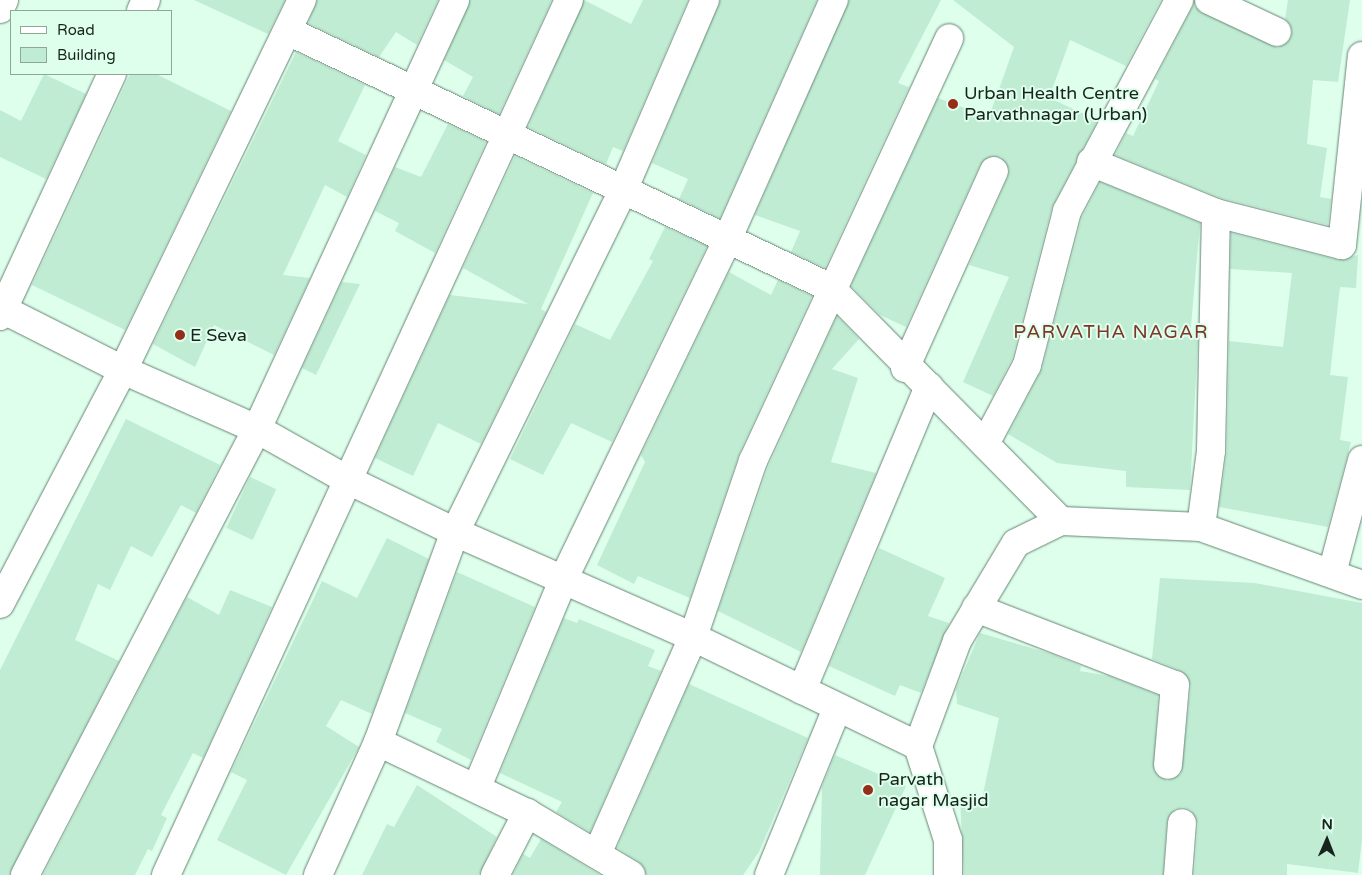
<!DOCTYPE html>
<html>
<head>
<meta charset="utf-8">
<style>
  body { margin:0 }
  #map { position:relative; width:1362px; height:875px; overflow:hidden; background:#deffec; font-family:"Varela Round",sans-serif }
  div>[style] { position:absolute }
  .building>* { inset:0; background:#bfecd3; transform-origin:0 0 }
  .roads { filter:drop-shadow(0 0 1px #678474) drop-shadow(0 0 1px #678474) }
  .minor>* { height:28px; margin:-14px; padding:0 14px; transform-origin:14px; border-radius:14px; background:#fff }
  .dots>* { width:14px; height:14px; translate:-50% -50%; box-sizing:border-box; border:2px solid #deffec; border-radius:50% }
  span { translate:-50% -50%; white-space:nowrap; text-align:center; line-height:1.15; -webkit-text-stroke:4px #deffec; paint-order:stroke }
  .poi-label { font-size:18px; color:#17231c }
  .left { translate:0 -50%; text-align:left }
  .neighbourhood-label { font-size:19px; color:#7d382a; letter-spacing:1px }
  .legend { position:absolute; left:10px; top:10px; width:162px; height:65px; box-sizing:border-box; background:#deffec; border:1px solid #8ea799; margin:0; padding:6px 9px; list-style:none; font-size:15px; color:#17231c }
  .legend li { display:flex; align-items:center; gap:10px; height:25px }
  .legend b { width:25px; border:1px solid #8ea799 }
  .north { position:absolute; left:1302px; top:815px; width:50px; height:50px; -webkit-text-stroke:4px #deffec; paint-order:stroke; rotate:1deg; font-size:14px; font-weight:700; line-height:20px; text-align:center; color:#17231c }
  .north::after { content:''; display:block; margin:auto; width:18px; height:22px; background:#17231c; clip-path:polygon(50% 0,100% 100%,50% 72%,0 100%) }
</style>
</head>
<body>
<div id="map">
  <div class="building">
    <div style="clip-path:polygon(194px 0,285px 0,268px 34px)"></div>
    <div style="clip-path:polygon(317px 0,438px 0,417px 45px,396px 32px,379px 57px,308px 23px)"></div>
    <div style="clip-path:polygon(470px 0,552px 0,499px 114px,463px 96px,473px 77px,444px 60px)"></div>
    <div style="clip-path:polygon(584px 0,631px 24px,643px 0,688px 0,623px 151px,613px 147px,606px 164px,528px 127px)"></div>
    <div style="clip-path:polygon(720px 0,817px 0,720px 218px,679px 199px,688px 179px,652px 163px)"></div>
    <div style="clip-path:polygon(849px 0,941px 0,898px 83px,909px 87px,825px 268px,791px 252px,800px 231px,755px 215px)"></div>
    <div style="clip-path:polygon(953px 0,1161px 0,1126px 66px,1070px 40px,1049px 98px,1098px 120px,1052px 207px,1012px 359px,993px 396px,963px 382px,1009px 277px,969px 265px,1008px 177px,1009px 169px,1001px 157px,992px 156px,980px 165px,906px 327px,880px 315px,851px 286px,938px 98px,989px 117px,1014px 47px)"></div>
    <div style="clip-path:polygon(1288px 0,1350px 0,1338px 82px,1313px 80px,1307px 144px,1327px 148px,1320px 197px,1331px 199px,1328px 225px,1221px 198px,1115px 155px,1126px 133px,1133px 136px,1159px 81px,1155px 79px,1193px 6px,1278px 48px,1291px 38px,1292px 30px,1285px 19px)"></div>
    <div style="clip-path:polygon(296px 52px,365px 85px,338px 141px,366px 155px,347px 197px,325px 185px,283px 275px,310px 278px,274px 355px,214px 325px,195px 367px,153px 344px)"></div>
    <div style="clip-path:polygon(44px 74px,86px 94px,46px 179px,0 157px,0 110px,21px 121px)"></div>
    <div style="clip-path:polygon(130px 74px,156px 74px,231px 111px,125px 330px,32px 285px)"></div>
    <div style="clip-path:polygon(448px 124px,486px 142px,435px 253px,395px 231px,399px 223px,375px 211px,395px 167px,421px 177px)"></div>
    <div style="clip-path:polygon(515px 156px,593px 193px,541px 309px,546px 312px,481px 444px,438px 423px,413px 476px,375px 458px,450px 295px,528px 304px,463px 268px)"></div>
    <div style="clip-path:polygon(1100px 182px,1200px 223px,1190px 337px,1198px 337px,1190px 490px,1126px 487px,1126px 471px,1057px 463px,1008px 434px,1042px 369px,1082px 217px)"></div>
    <div style="clip-path:polygon(665px 227px,707px 246px,612px 442px,571px 423px,543px 475px,510px 459px,575px 324px,610px 340px,653px 261px,649px 259px)"></div>
    <div style="clip-path:polygon(1231px 233px,1338px 260px,1358px 255px,1356px 288px,1340px 287px,1330px 375px,1348px 377px,1340px 440px,1351px 442px,1328px 527px,1219px 507px,1227px 451px,1229px 341px,1283px 347px,1292px 273px,1230px 269px)"></div>
    <div style="clip-path:polygon(729px 272px,771px 295px,778px 280px,812px 296px,739px 454px,690px 598px,638px 576px,634px 584px,597px 565px,645px 462px,641px 455px)"></div>
    <div style="clip-path:polygon(342px 282px,360px 284px,316px 375px,302px 368px)"></div>
    <div style="clip-path:polygon(837px 316px,859px 339px,832px 369px,858px 378px,831px 462px,876px 473px,801px 652px,718px 611px,768px 467px)"></div>
    <div style="clip-path:polygon(126px 419px,220px 465px,196px 513px,181px 505px,152px 557px,131px 546px,110px 590px,98px 584px,75px 640px,119px 661px,9px 875px,0 875px,0 670px)"></div>
    <div style="left:250px;top:477px;width:29px;height:56px;rotate:25deg"></div>
    <div style="clip-path:polygon(387px 538px,429px 559px,372px 714px,341px 700px,326px 726px,359px 747px,286px 875px,217px 840px,247px 780px,231px 772px,322px 581px,357px 598px)"></div>
    <div style="clip-path:polygon(879px 548px,945px 578px,928px 616px,949px 623px,921px 693px,900px 685px,895px 696px,829px 666px)"></div>
    <div style="clip-path:polygon(457px 572px,535px 607px,471px 760px,436px 742px,442px 729px,405px 713px)"></div>
    <div style="clip-path:polygon(1160px 578px,1255px 583px,1362px 603px,1362px 840px,1358px 873px,1287px 864px,1287px 875px,1194px 875px,1198px 824px,1191px 810px,1183px 807px,1175px 809px,1167px 821px,1163px 875px,964px 875px,960px 800px,982px 799px,999px 718px,957px 704px,956px 689px,980px 633px,1052px 654px,1081px 666px,1080px 671px,1109px 676px,1158px 695px,1154px 771px,1167px 781px,1181px 774px,1191px 686px,1181px 671px,1152px 659px)"></div>
    <div style="clip-path:polygon(230px 590px,272px 607px,203px 758px,193px 753px,161px 815px,167px 818px,152px 851px,148px 849px,135px 875px,43px 875px,187px 597px,219px 615px)"></div>
    <div style="clip-path:polygon(564px 618px,577px 623px,579px 619px,655px 650px,648px 666px,661px 671px,590px 832px,556px 812px,562px 802px,500px 773px)"></div>
    <div style="clip-path:polygon(689px 684px,808px 738px,759px 852px,743px 875px,647px 875px,639px 862px,617px 848px)"></div>
    <div style="clip-path:polygon(835px 755px,906px 786px,865px 875px,820px 875px,822px 787px)"></div>
    <div style="clip-path:polygon(417px 785px,497px 837px,479px 875px,362px 875px,387px 824px,394px 827px)"></div>
    <div style="clip-path:polygon(541px 839px,600px 875px,513px 875px,523px 854px,530px 858px)"></div>
  </div>
  <div class="roads">
    <div class="minor">
      <div style="left:1209px;top:0;width:75px;rotate:25.2deg"></div>
      <div style="left:0;top:9px;width:10px;rotate:-66deg"></div>
      <div style="left:141px;top:11px;width:12px;rotate:-66deg"></div>
      <div style="left:288px;top:31px;width:601px;rotate:25.33deg"></div>
      <div style="left:831px;top:288px;width:327px;rotate:45.4deg"></div>
      <div style="left:1091px;top:162px;width:135px;rotate:22.2deg"></div>
      <div style="left:1216px;top:213px;width:130px;rotate:14.3deg"></div>
      <div style="left:1342px;top:245px;width:190px;rotate:-84deg"></div>
      <div style="left:0;top:308px;width:138px;rotate:26.8deg"></div>
      <div style="left:123px;top:370px;width:146px;rotate:23.8deg"></div>
      <div style="left:257px;top:429px;width:102px;rotate:29.3deg"></div>
      <div style="left:346px;top:479px;width:121px;rotate:25.9deg"></div>
      <div style="left:455px;top:532px;width:260px;rotate:23.8deg"></div>
      <div style="left:693px;top:637px;width:250px;rotate:25.8deg"></div>
      <div style="left:918px;top:746px;width:112px;rotate:-69.6deg"></div>
      <div style="left:957px;top:641px;width:114px;rotate:-59deg"></div>
      <div style="left:1016px;top:543px;width:50px;rotate:-26.1deg"></div>
      <div style="left:1061px;top:521px;width:140px;rotate:2.5deg"></div>
      <div style="left:1201px;top:527px;width:171px;rotate:19.8deg"></div>
      <div style="left:0;top:316px;width:267px;rotate:-65.2deg"></div>
      <div style="left:905px;top:368px;width:216px;rotate:-65.7deg"></div>
      <div style="left:985px;top:444px;width:89px;rotate:-62deg"></div>
      <div style="left:1027px;top:365px;width:159px;rotate:-75.4deg"></div>
      <div style="left:1067px;top:211px;width:239px;rotate:-62deg"></div>
      <div style="left:1201px;top:527px;width:77px;rotate:-82.5deg"></div>
      <div style="left:1211px;top:451px;width:238px;rotate:-88.8deg"></div>
      <div style="left:1332px;top:573px;width:117px;rotate:-75.1deg"></div>
      <div style="left:0;top:604px;width:264px;rotate:-62.3deg"></div>
      <div style="left:123px;top:370px;width:411px;rotate:-64.2deg"></div>
      <div style="left:976px;top:608px;width:213px;rotate:21.2deg"></div>
      <div style="left:1175px;top:685px;width:80px;rotate:95deg"></div>
      <div style="left:802px;top:690px;width:329px;rotate:-67.3deg"></div>
      <div style="left:378px;top:742px;width:165px;rotate:25.5deg"></div>
      <div style="left:527px;top:813px;width:121px;rotate:30.8deg"></div>
      <div style="left:918px;top:746px;width:99px;rotate:72.3deg"></div>
      <div style="left:948px;top:840px;width:35px;rotate:90deg"></div>
      <div style="left:477px;top:787px;width:224px;rotate:-67.4deg"></div>
      <div style="left:563px;top:580px;width:377px;rotate:-64.2deg"></div>
      <div style="left:727px;top:240px;width:263px;rotate:-66deg"></div>
      <div style="left:597px;top:854px;width:237px;rotate:-66.1deg"></div>
      <div style="left:693px;top:637px;width:186px;rotate:-71.2deg"></div>
      <div style="left:753px;top:461px;width:466px;rotate:-65.1deg"></div>
      <div style="left:25px;top:875px;width:503px;rotate:-62.52deg"></div>
      <div style="left:257px;top:429px;width:472px;rotate:-65.2deg"></div>
      <div style="left:166px;top:875px;width:963px;rotate:-65.27deg"></div>
      <div style="left:318px;top:875px;width:146px;rotate:-65.7deg"></div>
      <div style="left:378px;top:742px;width:224px;rotate:-69.9deg"></div>
      <div style="left:455px;top:532px;width:383px;rotate:-63.8deg"></div>
      <div style="left:624px;top:188px;width:205px;rotate:-66.7deg"></div>
      <div style="left:495px;top:875px;width:70px;rotate:-62.7deg"></div>
      <div style="left:769px;top:875px;width:180px;rotate:-67.8deg"></div>
      <div style="left:1178px;top:875px;width:52px;rotate:-85.6deg"></div>
    </div>
  </div>
  <div class="dots">
    <div style="left:953px;top:104px;background:#962d19"></div>
    <div style="left:180px;top:335px;background:#962d19"></div>
    <div style="left:868px;top:790px;background:#962d19"></div>
  </div>
  <div class="poi-label">
    <span class="left" style="left:964px;top:104px">Urban Health Centre<br>Parvathnagar (Urban)</span>
    <span class="left" style="left:190px;top:335px">E Seva</span>
    <span class="left" style="left:878px;top:790px">Parvath<br>nagar Masjid</span>
  </div>
  <div class="neighbourhood-label">
    <span style="left:1111px;top:333px">PARVATHA NAGAR</span>
  </div>
  <ul class="legend">
  <li><b style="height:6px;background:#fff"></b>Road</li>
  <li><b style="height:14px;background:#bfecd3"></b>Building</li>
  </ul>
  <div class="north">N</div>
</div>
</body>
</html>
